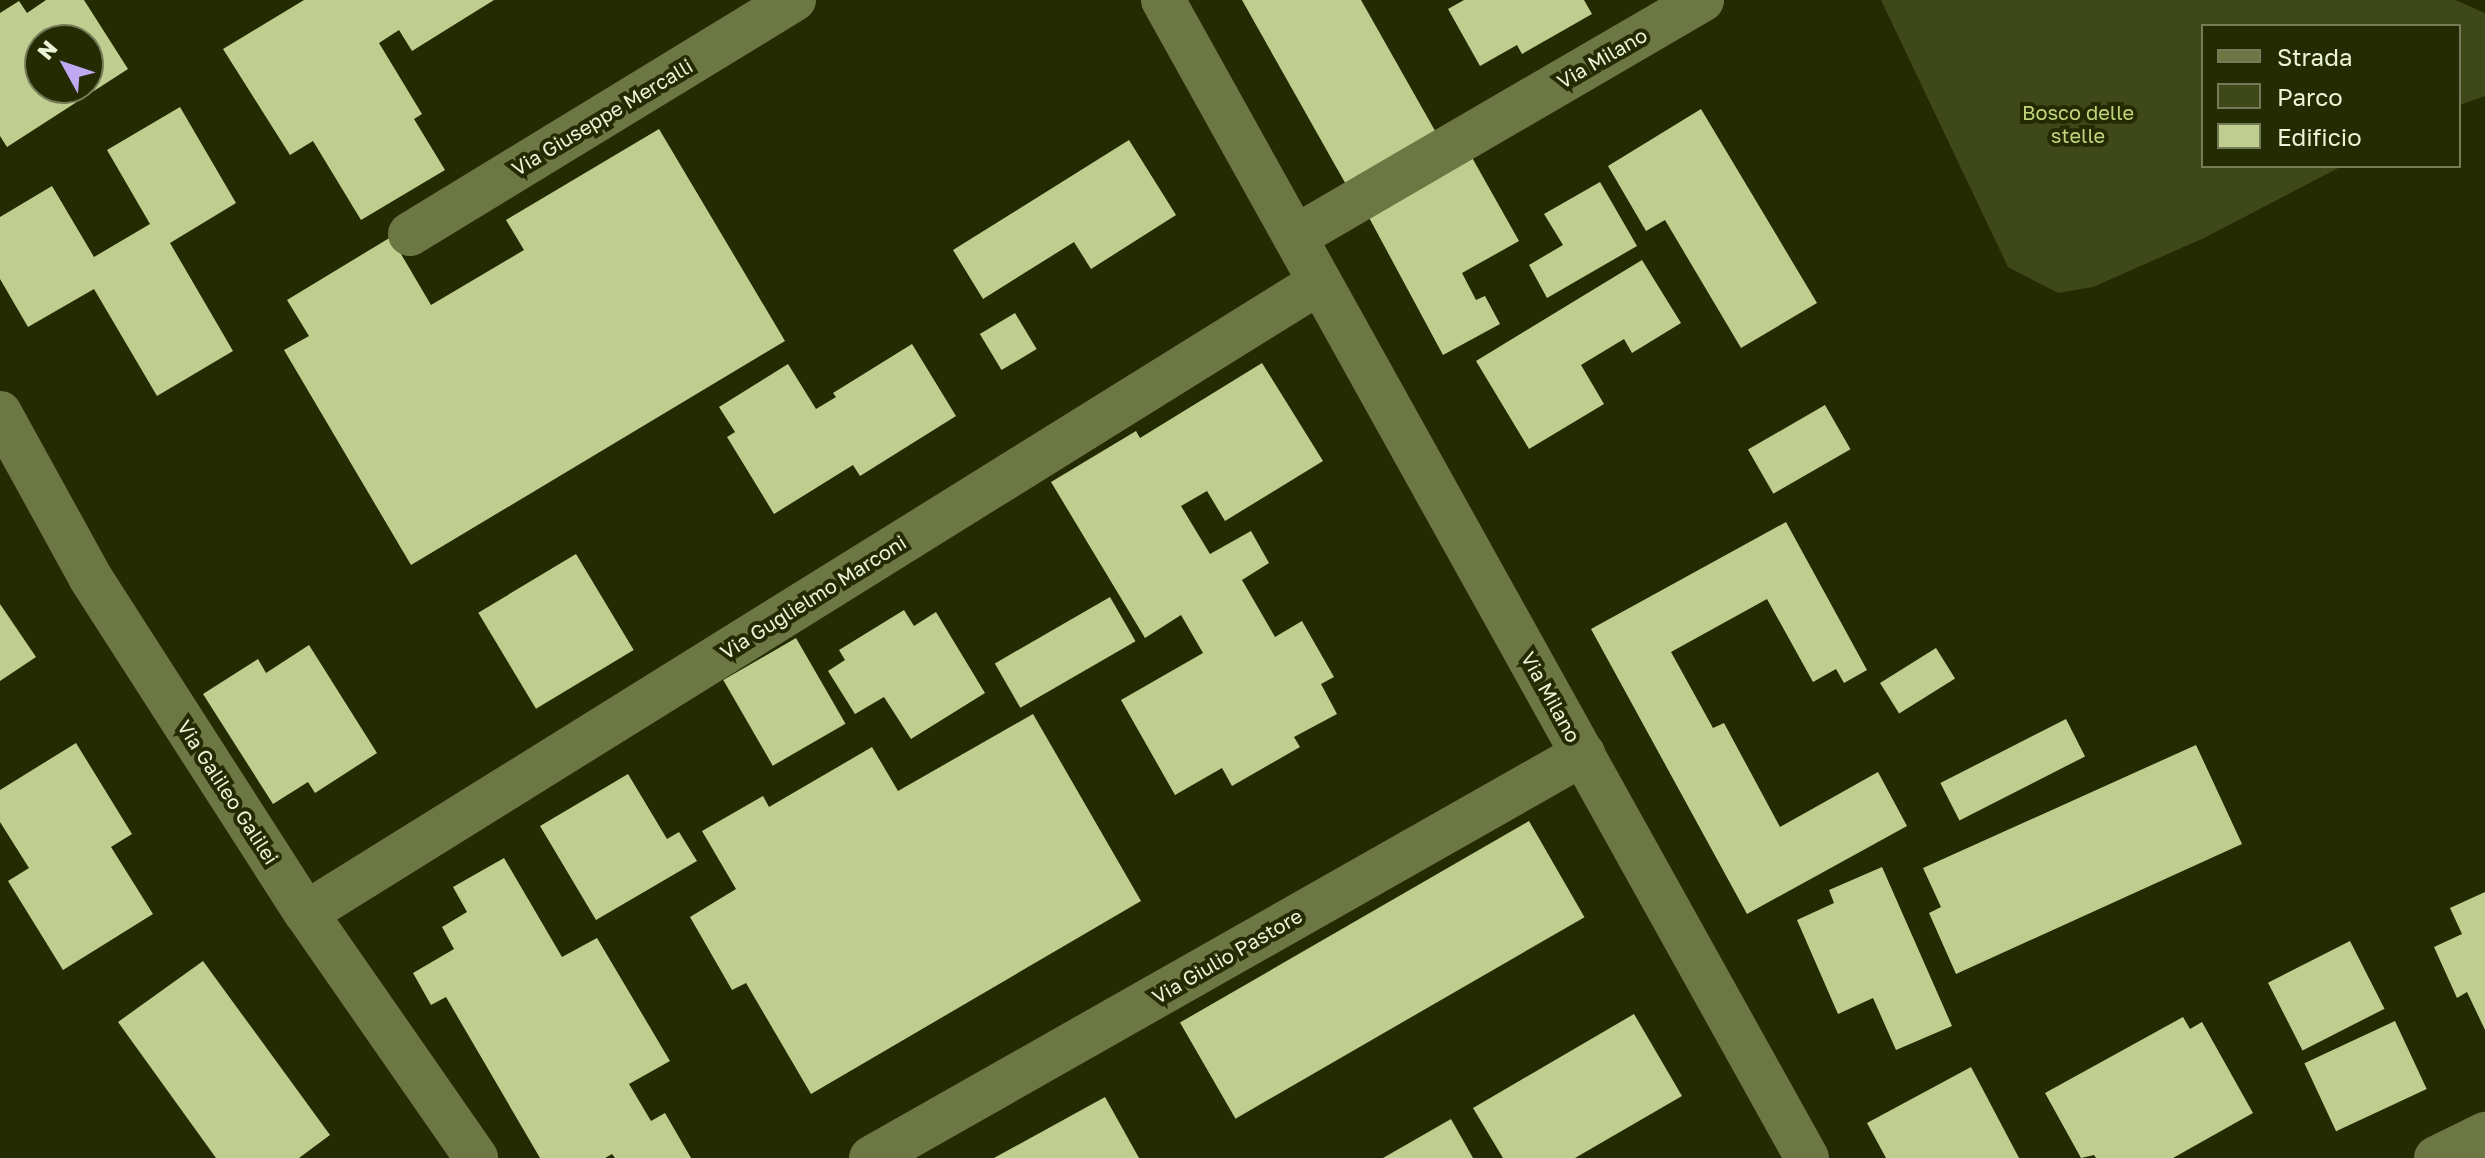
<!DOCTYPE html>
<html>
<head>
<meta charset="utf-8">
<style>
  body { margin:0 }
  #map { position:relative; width:2485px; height:1158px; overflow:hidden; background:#242b03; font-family:"Golos Text",sans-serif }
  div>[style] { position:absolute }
  .green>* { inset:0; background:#3f4818 }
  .building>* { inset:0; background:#bfce8f; transform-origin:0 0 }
  .minor>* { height:44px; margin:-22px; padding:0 22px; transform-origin:22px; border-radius:22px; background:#6c7744 }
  span { translate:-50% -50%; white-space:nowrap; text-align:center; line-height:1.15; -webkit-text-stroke:8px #242b03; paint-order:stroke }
  .street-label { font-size:20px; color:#ecf4d8 }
  .park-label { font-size:20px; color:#c1d47c }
  .legend { position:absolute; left:2201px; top:24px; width:260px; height:144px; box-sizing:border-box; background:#242b03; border:2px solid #747b58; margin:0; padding:10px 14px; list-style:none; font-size:24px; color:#ecf4d8 }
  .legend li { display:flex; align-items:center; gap:16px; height:40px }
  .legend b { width:40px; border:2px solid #747b58 }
  .north { position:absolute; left:24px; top:24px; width:80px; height:80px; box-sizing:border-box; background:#242b03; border:2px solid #747b58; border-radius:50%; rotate:310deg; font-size:22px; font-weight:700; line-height:32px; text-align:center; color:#ecf4d8 }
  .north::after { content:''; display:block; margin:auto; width:28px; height:36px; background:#c1a8f3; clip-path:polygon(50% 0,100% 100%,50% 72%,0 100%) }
</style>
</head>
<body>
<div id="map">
  <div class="green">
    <div style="clip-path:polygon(1881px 0,2455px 0,2485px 13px,2485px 96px,2459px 105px,2459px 26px,2203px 26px,2203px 166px,2342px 166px,2204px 238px,2093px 287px,2058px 293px,2008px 267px)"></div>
  </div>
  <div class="building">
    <div style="clip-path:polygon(evenodd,46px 0,84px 0,128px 69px,7px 147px,0 136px,0 13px,19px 1px,27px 13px,46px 0,40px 40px,88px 40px,88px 88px,40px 88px,40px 40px)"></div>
    <div style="clip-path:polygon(304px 0,494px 0,412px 51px,399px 30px,379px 43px,422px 114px,414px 119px,445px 170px,361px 220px,313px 141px,290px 155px,223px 49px)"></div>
    <div style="clip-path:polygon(1242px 0,1361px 0,1438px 136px,1348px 188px)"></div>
    <div style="clip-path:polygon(1464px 0,1584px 0,1592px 14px,1522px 54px,1517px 45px,1480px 66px,1448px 9px)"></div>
    <div style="clip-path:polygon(180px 107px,236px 203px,170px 243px,233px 351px,157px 396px,94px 289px,28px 327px,0 279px,0 217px,52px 186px,94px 257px,150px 224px,107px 150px)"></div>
    <div style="clip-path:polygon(1701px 109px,1817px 303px,1741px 348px,1665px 220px,1646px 231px,1608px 166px)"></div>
    <div style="clip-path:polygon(659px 129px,785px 341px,411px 565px,284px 350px,309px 336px,287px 300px,391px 237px,431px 305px,524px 250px,506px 220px)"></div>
    <div style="clip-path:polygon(1129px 140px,1176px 215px,1091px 269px,1074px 242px,983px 299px,953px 250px)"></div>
    <div style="clip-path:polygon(1470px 154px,1519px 241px,1462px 273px,1476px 300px,1485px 296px,1500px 324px,1443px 355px,1366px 212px)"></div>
    <div style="clip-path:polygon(1600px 182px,1637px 246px,1547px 298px,1529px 265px,1563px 245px,1544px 214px)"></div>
    <div style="clip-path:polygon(1642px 260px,1681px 323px,1632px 353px,1624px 339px,1581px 365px,1604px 404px,1529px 449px,1476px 361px)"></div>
    <div style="left:1015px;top:313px;width:42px;height:41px;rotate:59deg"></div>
    <div style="clip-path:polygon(912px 344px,956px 416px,860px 476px,853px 465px,774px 514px,727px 437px,735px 432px,719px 407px,788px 364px,816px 409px,836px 397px,833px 393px)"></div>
    <div style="clip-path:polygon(1262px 363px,1323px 461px,1225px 521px,1207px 491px,1181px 506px,1210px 554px,1251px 531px,1269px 563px,1242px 580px,1275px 637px,1302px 621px,1334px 677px,1321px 684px,1337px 714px,1294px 737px,1300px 747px,1232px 786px,1222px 768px,1175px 795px,1121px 700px,1203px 653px,1181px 615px,1145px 638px,1051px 482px,1136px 431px,1140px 438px)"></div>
    <div style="left:1825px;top:405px;width:51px;height:89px;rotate:60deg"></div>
    <div style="clip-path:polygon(1786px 522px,1867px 670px,1844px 683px,1836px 669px,1813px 682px,1767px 599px,1671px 652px,1713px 728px,1724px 723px,1780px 827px,1878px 772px,1907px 826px,1747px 914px,1591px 629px)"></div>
    <div style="left:576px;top:554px;width:112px;height:114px;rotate:59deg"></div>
    <div style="left:1110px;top:597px;width:51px;height:133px;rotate:60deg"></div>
    <div style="clip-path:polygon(0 604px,36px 657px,0 681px)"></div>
    <div style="clip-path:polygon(904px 610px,914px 626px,936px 612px,985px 693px,911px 739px,884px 697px,855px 714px,828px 671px,845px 660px,839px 650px)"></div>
    <div style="left:796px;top:638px;width:99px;height:84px;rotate:60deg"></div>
    <div style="clip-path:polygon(309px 645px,377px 753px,315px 793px,308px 782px,273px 804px,203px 694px,258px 659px,266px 673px)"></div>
    <div style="left:1936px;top:648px;width:36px;height:66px;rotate:58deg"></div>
    <div style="clip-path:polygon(1033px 714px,1141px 901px,811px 1094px,746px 983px,732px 990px,690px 917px,736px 889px,702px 831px,763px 796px,769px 807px,872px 747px,898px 791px)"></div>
    <div style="left:2066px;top:719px;width:42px;height:141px;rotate:63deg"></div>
    <div style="clip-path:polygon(76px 743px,132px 834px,111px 847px,153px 914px,63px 970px,8px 881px,29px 868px,0 822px,0 790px)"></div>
    <div style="clip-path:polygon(2196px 745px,2242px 844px,1956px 974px,1929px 913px,1941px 907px,1923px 868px)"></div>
    <div style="clip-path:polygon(628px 774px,667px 839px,679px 832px,697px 861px,596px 920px,540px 826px)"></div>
    <div style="left:1529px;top:821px;width:111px;height:403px;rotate:60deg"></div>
    <div style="clip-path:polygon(504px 858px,562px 957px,597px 938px,670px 1061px,629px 1084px,651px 1121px,665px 1113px,691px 1158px,615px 1158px,612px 1154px,605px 1158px,540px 1158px,446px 997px,431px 1005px,413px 973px,454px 949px,442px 927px,467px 912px,453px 887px)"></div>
    <div style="clip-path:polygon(1882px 867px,1952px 1026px,1896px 1050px,1873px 998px,1838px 1014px,1797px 920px,1834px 903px,1829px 890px)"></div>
    <div style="clip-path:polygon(2485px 892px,2485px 1030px,2467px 992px,2457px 998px,2434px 947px,2462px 934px,2450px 908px)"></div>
    <div style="left:2350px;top:941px;width:76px;height:92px;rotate:63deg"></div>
    <div style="clip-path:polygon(203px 961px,330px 1135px,299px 1158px,216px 1158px,118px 1022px)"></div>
    <div style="clip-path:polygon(1634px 1014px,1682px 1096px,1575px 1158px,1503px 1158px,1473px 1108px)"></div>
    <div style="clip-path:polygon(2183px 1017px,2190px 1029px,2202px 1022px,2253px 1113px,2173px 1158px,2096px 1158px,2094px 1155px,2081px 1158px,2045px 1093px)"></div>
    <div style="left:2395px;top:1021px;width:75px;height:100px;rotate:65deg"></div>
    <div style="clip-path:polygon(1971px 1067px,2019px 1158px,1886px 1158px,1867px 1123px)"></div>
    <div style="clip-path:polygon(1105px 1097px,1139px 1158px,994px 1158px)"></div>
    <div style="clip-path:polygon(1451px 1119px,1473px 1158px,1383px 1158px)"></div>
  </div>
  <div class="minor">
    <div style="left:1163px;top:0;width:1325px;rotate:60.92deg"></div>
    <div style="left:410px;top:234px;width:450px;rotate:-31.4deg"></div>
    <div style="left:1295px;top:237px;width:471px;rotate:-30.2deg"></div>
    <div style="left:0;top:413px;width:187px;rotate:61.2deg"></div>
    <div style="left:90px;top:577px;width:399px;rotate:57.3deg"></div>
    <div style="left:306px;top:913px;width:298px;rotate:55.2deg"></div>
    <div style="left:306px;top:913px;width:1194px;rotate:-31.89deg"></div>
    <div style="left:871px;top:1158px;width:819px;rotate:-29.57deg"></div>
    <div style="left:2436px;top:1158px;width:55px;rotate:-26.1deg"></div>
  </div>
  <div class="street-label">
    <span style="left:1602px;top:58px;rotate:-30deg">Via Milano</span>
    <span style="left:602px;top:117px;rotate:-31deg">Via Giuseppe Mercalli</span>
    <span style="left:813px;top:597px;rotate:-32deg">Via Guglielmo Marconi</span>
    <span style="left:1551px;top:697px;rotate:61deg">Via Milano</span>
    <span style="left:228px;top:792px;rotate:57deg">Via Galileo Galilei</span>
    <span style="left:1227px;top:956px;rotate:-30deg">Via Giulio Pastore</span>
  </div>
  <div class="park-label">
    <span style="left:2078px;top:124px">Bosco delle<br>stelle</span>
  </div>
  <ul class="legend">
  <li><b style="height:10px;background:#6c7744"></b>Strada</li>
  <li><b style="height:22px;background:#3f4818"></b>Parco</li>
  <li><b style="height:22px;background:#bfce8f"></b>Edificio</li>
  </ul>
  <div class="north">N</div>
</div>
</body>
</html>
